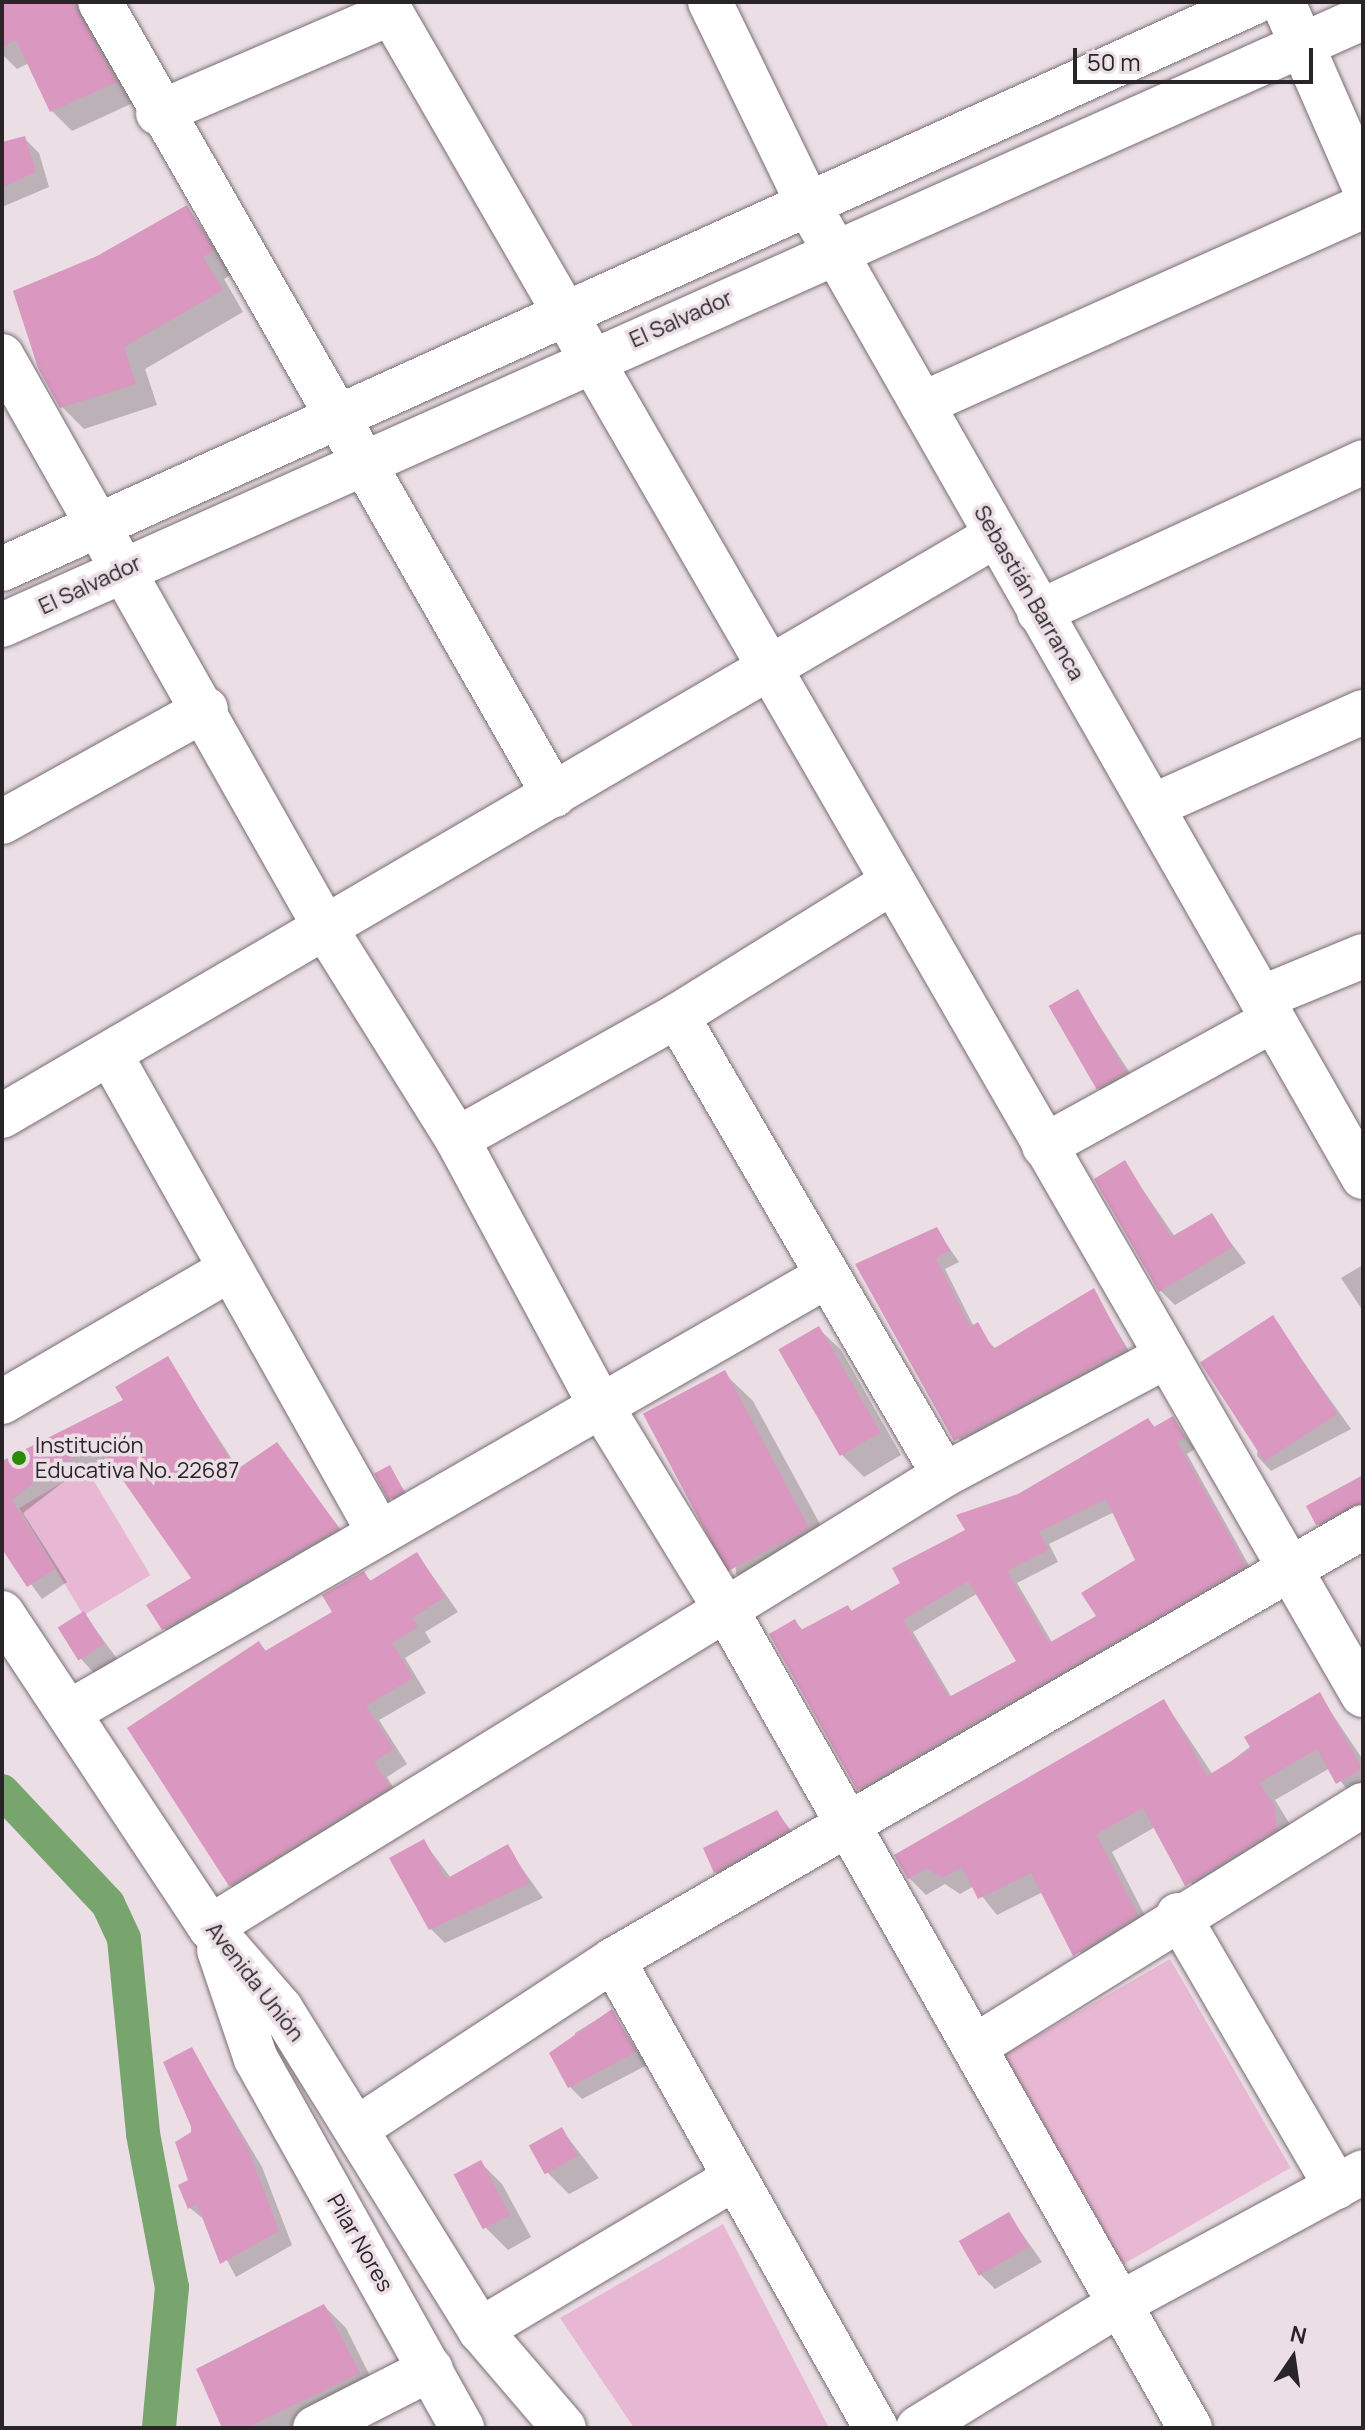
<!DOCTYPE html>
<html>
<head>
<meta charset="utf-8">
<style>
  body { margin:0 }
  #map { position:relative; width:1365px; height:2430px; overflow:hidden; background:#ebdee5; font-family:Manrope,sans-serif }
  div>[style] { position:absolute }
  .green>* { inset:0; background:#e8b7d3; transform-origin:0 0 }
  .shadow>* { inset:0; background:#0003 }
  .canal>* { height:34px; margin:-17px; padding:0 17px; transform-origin:17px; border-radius:17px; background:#77a56d }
  .building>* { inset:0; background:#da97bf; transform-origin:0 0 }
  .roads { filter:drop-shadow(0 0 2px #796e74) drop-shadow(0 0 2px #796e74) }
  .minor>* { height:44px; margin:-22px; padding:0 22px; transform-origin:22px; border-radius:22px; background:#fff }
  .dots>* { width:22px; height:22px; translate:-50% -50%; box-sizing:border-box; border:4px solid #ebdee5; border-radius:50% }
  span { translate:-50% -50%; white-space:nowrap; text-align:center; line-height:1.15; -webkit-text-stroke:7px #ebdee5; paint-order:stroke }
  .street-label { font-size:22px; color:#292427 }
  .poi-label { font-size:22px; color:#292427 }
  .left { translate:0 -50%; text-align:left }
  .frame { position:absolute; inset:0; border:4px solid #292427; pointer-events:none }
  .north { position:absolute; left:1253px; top:2318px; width:80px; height:80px; -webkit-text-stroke:6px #ebdee5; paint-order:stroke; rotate:13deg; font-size:22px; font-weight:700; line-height:32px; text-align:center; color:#292427 }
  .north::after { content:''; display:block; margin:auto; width:28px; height:36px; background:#292427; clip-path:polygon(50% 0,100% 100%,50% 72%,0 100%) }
  .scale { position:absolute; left:1073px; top:48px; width:240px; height:36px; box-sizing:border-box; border:4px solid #292427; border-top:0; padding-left:10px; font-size:24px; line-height:28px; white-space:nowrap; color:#292427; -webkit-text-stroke:6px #ebdee5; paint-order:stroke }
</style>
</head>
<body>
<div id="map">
  <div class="green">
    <div style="left:86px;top:1468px;width:125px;height:78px;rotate:59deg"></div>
    <div style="left:1170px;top:1959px;width:241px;height:213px;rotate:60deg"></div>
    <div style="clip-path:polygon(723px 2224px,828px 2426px,825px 2428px,634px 2428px,560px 2318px)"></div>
  </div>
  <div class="shadow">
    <div style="clip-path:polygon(2px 2px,83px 2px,135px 102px,72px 131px,52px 111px,29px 63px,17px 69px,2px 54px)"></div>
    <div style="clip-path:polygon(24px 138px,39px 153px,49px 187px,2px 207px,2px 144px)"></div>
    <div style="clip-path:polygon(187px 207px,234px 273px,224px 279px,243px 312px,145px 369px,157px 405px,84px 429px,62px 407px,98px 258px)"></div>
    <div style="clip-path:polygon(1077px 991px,1139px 1087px,1112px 1102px,1098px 1088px)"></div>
    <div style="clip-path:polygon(1124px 1162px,1175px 1237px,1211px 1216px,1246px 1263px,1175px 1305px,1161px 1291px)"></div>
    <div style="clip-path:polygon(936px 1229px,959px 1262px,945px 1269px,974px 1327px,996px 1349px,1093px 1290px,1135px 1361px,966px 1451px,858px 1265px)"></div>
    <div style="clip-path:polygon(1363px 1265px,1363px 1311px,1341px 1278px)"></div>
    <div style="clip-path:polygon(1272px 1318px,1351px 1429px,1271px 1471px,1257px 1456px)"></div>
    <div style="clip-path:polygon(819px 1329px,841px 1350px,901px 1455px,864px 1477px,842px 1455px)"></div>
    <div style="clip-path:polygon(167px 1359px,239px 1470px,277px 1445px,350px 1542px,177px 1642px,164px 1628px,194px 1578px,111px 1459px,66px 1480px,23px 1513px,67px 1582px,42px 1599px,2px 1545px,2px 1463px,126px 1401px)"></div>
    <div style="clip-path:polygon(724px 1373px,753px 1401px,838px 1557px,764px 1602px,736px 1574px)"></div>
    <div style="clip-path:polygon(evenodd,1173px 1419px,1195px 1449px,1187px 1454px,1256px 1578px,870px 1800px,859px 1789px,794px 1621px,804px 1631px,848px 1607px,853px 1612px,903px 1584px,1019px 1496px,1148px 1420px,1156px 1428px,1173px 1419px,1114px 1512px,1137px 1561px,1099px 1617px,1053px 1644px,1017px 1583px,1058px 1562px,1049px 1544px,1114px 1512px,1173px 1419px,978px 1593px,1018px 1662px,952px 1698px,913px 1632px,978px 1593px)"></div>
    <div style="clip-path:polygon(389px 1467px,409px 1498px,397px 1505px,391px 1498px)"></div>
    <div style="clip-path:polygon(1363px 1477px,1363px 1527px,1336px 1542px,1318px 1524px)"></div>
    <div style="clip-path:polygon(417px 1554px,458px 1612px,425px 1632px,431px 1642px,405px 1658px,426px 1693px,379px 1720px,407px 1764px,387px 1777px,402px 1802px,244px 1899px,230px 1885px,259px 1643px,267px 1652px,335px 1613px,364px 1574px,372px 1582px)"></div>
    <div style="clip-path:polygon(84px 1614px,118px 1660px,95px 1674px,81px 1659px)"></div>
    <div style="clip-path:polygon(1319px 1694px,1363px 1760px,1363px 1795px,1355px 1799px,1330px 1768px,1275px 1800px,1291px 1826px,1204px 1902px,1155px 1827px,1112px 1852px,1154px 1933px,1092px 1971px,1043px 1892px,997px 1915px,974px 1886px,960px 1894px,945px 1884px,926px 1895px,909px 1878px,1164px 1701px,1213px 1775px)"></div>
    <div style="clip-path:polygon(777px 1812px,802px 1845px,730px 1886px,716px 1872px)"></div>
    <div style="clip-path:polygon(424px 1842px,451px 1878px,507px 1847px,543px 1898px,445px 1943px,430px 1928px)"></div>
    <div style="clip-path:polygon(611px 2011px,647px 2065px,582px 2099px,570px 2087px,575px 2033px)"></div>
    <div style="clip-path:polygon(192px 2050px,262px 2167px,292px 2245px,236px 2277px,206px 2221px,190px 2208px)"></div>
    <div style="clip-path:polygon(562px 2130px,599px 2178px,569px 2194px,547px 2172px)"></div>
    <div style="clip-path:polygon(480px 2162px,502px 2184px,531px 2237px,508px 2250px,486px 2228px,456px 2176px)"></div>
    <div style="clip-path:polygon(1009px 2215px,1042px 2262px,995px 2289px,980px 2274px)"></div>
    <div style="clip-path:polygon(324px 2306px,346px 2328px,380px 2396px,313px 2428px,224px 2428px)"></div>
  </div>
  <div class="canal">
    <div style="left:2px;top:1791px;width:155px;rotate:46.8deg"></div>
    <div style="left:108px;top:1904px;width:38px;rotate:65deg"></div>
    <div style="left:124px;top:1939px;width:196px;rotate:84.4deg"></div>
    <div style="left:143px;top:2134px;width:156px;rotate:79.3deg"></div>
    <div style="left:172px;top:2287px;width:142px;rotate:95.3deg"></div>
  </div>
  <div class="building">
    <div style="clip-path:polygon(2px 2px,72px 2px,117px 82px,50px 112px,16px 40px,2px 47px)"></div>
    <div style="clip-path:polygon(25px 136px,36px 172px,2px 187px,2px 142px)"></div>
    <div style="clip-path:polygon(187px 205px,214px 251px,203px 257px,223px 290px,124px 347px,136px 384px,60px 408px,38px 368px,13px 291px,97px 256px)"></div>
    <div style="left:1078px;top:989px;width:96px;height:34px;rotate:60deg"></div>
    <div style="clip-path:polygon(1125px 1160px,1171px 1237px,1212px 1213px,1233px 1247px,1159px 1292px,1094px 1179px)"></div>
    <div style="clip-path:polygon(937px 1227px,950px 1250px,936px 1258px,970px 1327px,978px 1322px,993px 1349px,1094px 1288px,1126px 1349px,954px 1441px,855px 1264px)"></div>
    <div style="left:1273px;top:1315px;width:118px;height:87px;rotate:57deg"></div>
    <div style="left:819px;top:1326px;width:123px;height:47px;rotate:60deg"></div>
    <div style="clip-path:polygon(168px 1356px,236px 1470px,277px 1442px,339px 1528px,162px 1630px,146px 1605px,191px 1578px,99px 1446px,53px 1467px,12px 1500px,55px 1569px,27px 1587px,2px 1549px,2px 1461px,123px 1400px,115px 1387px)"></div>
    <div style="left:725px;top:1370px;width:179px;height:93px;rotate:62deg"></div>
    <div style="clip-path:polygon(evenodd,1173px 1416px,1185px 1437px,1177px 1442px,1246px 1566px,857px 1790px,769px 1634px,795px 1619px,801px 1630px,848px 1605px,851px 1611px,900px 1583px,892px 1568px,965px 1530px,956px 1515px,1018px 1494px,1148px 1418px,1154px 1427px,1173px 1416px,1106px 1499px,1135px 1560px,1081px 1593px,1096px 1616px,1049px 1643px,1007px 1571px,1048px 1550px,1039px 1532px,1106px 1499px,1173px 1416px,968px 1581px,1016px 1661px,949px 1697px,903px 1620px,968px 1581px)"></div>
    <div style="left:390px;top:1465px;width:30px;height:18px;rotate:62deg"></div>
    <div style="clip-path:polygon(1363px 1475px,1363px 1502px,1316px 1525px,1306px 1506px)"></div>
    <div style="clip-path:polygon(417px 1552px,445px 1597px,412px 1618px,418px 1627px,392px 1643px,413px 1678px,366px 1706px,394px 1749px,374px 1762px,390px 1787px,229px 1886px,127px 1728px,259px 1641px,265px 1651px,332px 1612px,322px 1595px,364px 1571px,370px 1581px)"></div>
    <div style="left:84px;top:1611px;width:39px;height:31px;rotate:58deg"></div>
    <div style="clip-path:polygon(1320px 1692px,1362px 1769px,1336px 1784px,1317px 1749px,1259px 1783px,1275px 1807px,1277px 1829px,1185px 1886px,1143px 1808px,1096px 1834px,1138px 1915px,1073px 1956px,1031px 1873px,978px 1899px,962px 1867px,942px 1878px,927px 1868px,908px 1879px,894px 1855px,1164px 1699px,1207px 1776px,1251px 1749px,1244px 1737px)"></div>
    <div style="clip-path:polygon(777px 1810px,789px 1830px,714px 1873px,703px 1848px)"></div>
    <div style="clip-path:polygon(424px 1839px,446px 1879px,508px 1844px,530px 1883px,429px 1930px,389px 1858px)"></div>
    <div style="clip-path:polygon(612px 2009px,636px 2052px,568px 2088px,549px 2053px)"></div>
    <div style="clip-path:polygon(192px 2047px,249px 2151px,279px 2231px,220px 2264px,197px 2204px,188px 2209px,178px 2185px,188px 2180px,175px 2142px,193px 2131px,163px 2062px)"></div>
    <div style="left:562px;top:2127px;width:33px;height:38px;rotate:61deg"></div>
    <div style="left:481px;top:2160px;width:62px;height:31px;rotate:62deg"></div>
    <div style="left:1009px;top:2212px;width:40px;height:58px;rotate:60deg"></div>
    <div style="clip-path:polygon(324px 2304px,360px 2373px,246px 2428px,222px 2428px,196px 2369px)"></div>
  </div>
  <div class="roads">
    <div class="minor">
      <div style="left:100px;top:2px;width:914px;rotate:60.21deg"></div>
      <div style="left:385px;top:2px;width:1955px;rotate:59.99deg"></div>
      <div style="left:710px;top:2px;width:227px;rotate:64.1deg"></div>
      <div style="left:809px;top:206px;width:1118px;rotate:60.29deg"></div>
      <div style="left:1283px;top:2px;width:199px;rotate:66.3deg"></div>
      <div style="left:158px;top:113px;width:254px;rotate:-23.2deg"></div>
      <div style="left:2px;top:356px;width:660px;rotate:60.52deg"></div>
      <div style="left:327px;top:931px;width:245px;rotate:58deg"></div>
      <div style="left:457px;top:1139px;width:303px;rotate:61.7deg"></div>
      <div style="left:601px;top:1406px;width:243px;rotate:58.5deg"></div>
      <div style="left:728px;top:1613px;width:937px;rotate:60.45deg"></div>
      <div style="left:922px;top:404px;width:483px;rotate:-24.1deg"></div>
      <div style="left:2px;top:569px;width:1375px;rotate:-24.35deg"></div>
      <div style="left:1039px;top:612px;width:357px;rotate:-24.8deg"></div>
      <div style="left:2px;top:625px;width:1490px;rotate:-24.04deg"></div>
      <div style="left:1155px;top:805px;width:228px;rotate:-24.1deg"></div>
      <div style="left:2px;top:822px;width:233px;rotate:-29deg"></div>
      <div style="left:1261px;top:998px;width:110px;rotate:-22.4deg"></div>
      <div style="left:677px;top:1016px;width:531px;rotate:59.81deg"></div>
      <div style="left:110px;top:1054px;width:545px;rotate:60.66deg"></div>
      <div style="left:2px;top:1116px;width:1150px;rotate:-30.29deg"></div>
      <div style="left:457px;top:1139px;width:252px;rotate:-29.2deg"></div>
      <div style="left:677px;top:1016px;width:253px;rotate:-31.9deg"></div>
      <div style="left:1044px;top:1146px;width:261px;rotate:-28.8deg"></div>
      <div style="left:2px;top:1402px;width:260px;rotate:-30.2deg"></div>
      <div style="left:2px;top:1613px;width:377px;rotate:56.5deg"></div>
      <div style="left:210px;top:1927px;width:108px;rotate:49.1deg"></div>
      <div style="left:281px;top:2009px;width:378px;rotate:58.2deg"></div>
      <div style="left:480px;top:2330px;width:129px;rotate:49.4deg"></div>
      <div style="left:71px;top:1711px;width:872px;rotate:-29.92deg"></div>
      <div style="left:1178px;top:1915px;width:315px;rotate:59.8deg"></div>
      <div style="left:210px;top:1927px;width:862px;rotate:-31.62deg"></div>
      <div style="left:944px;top:1475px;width:248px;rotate:-28.1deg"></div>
      <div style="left:219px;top:1950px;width:115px;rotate:71.3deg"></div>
      <div style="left:256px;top:2059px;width:423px;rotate:60.8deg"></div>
      <div style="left:613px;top:1960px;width:537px;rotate:60.67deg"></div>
      <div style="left:974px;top:2047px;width:458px;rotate:-31.9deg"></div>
      <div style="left:356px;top:2129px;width:308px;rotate:-33.3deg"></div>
      <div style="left:613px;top:1960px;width:866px;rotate:-30deg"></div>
      <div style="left:480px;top:2330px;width:297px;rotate:-30.8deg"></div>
      <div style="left:315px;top:2428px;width:130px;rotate:-27deg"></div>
      <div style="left:918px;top:2428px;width:238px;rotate:-31.6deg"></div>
      <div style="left:1121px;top:2303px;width:275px;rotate:-28.4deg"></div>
    </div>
  </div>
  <div class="dots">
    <div style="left:19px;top:1458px;background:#288b01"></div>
  </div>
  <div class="street-label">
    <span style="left:681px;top:319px;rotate:-24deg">El Salvador</span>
    <span style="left:90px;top:585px;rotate:-25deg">El Salvador</span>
    <span style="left:1029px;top:593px;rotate:60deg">Sebastián Barranca</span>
    <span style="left:255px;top:1982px;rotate:52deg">Avenida Unión</span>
    <span style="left:360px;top:2243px;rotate:60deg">Pilar Nores</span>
  </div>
  <div class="poi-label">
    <span class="left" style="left:35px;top:1458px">Institución<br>Educativa No. 22687</span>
  </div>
  <div class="frame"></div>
  <div class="north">N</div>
  <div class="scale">50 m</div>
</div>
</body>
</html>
